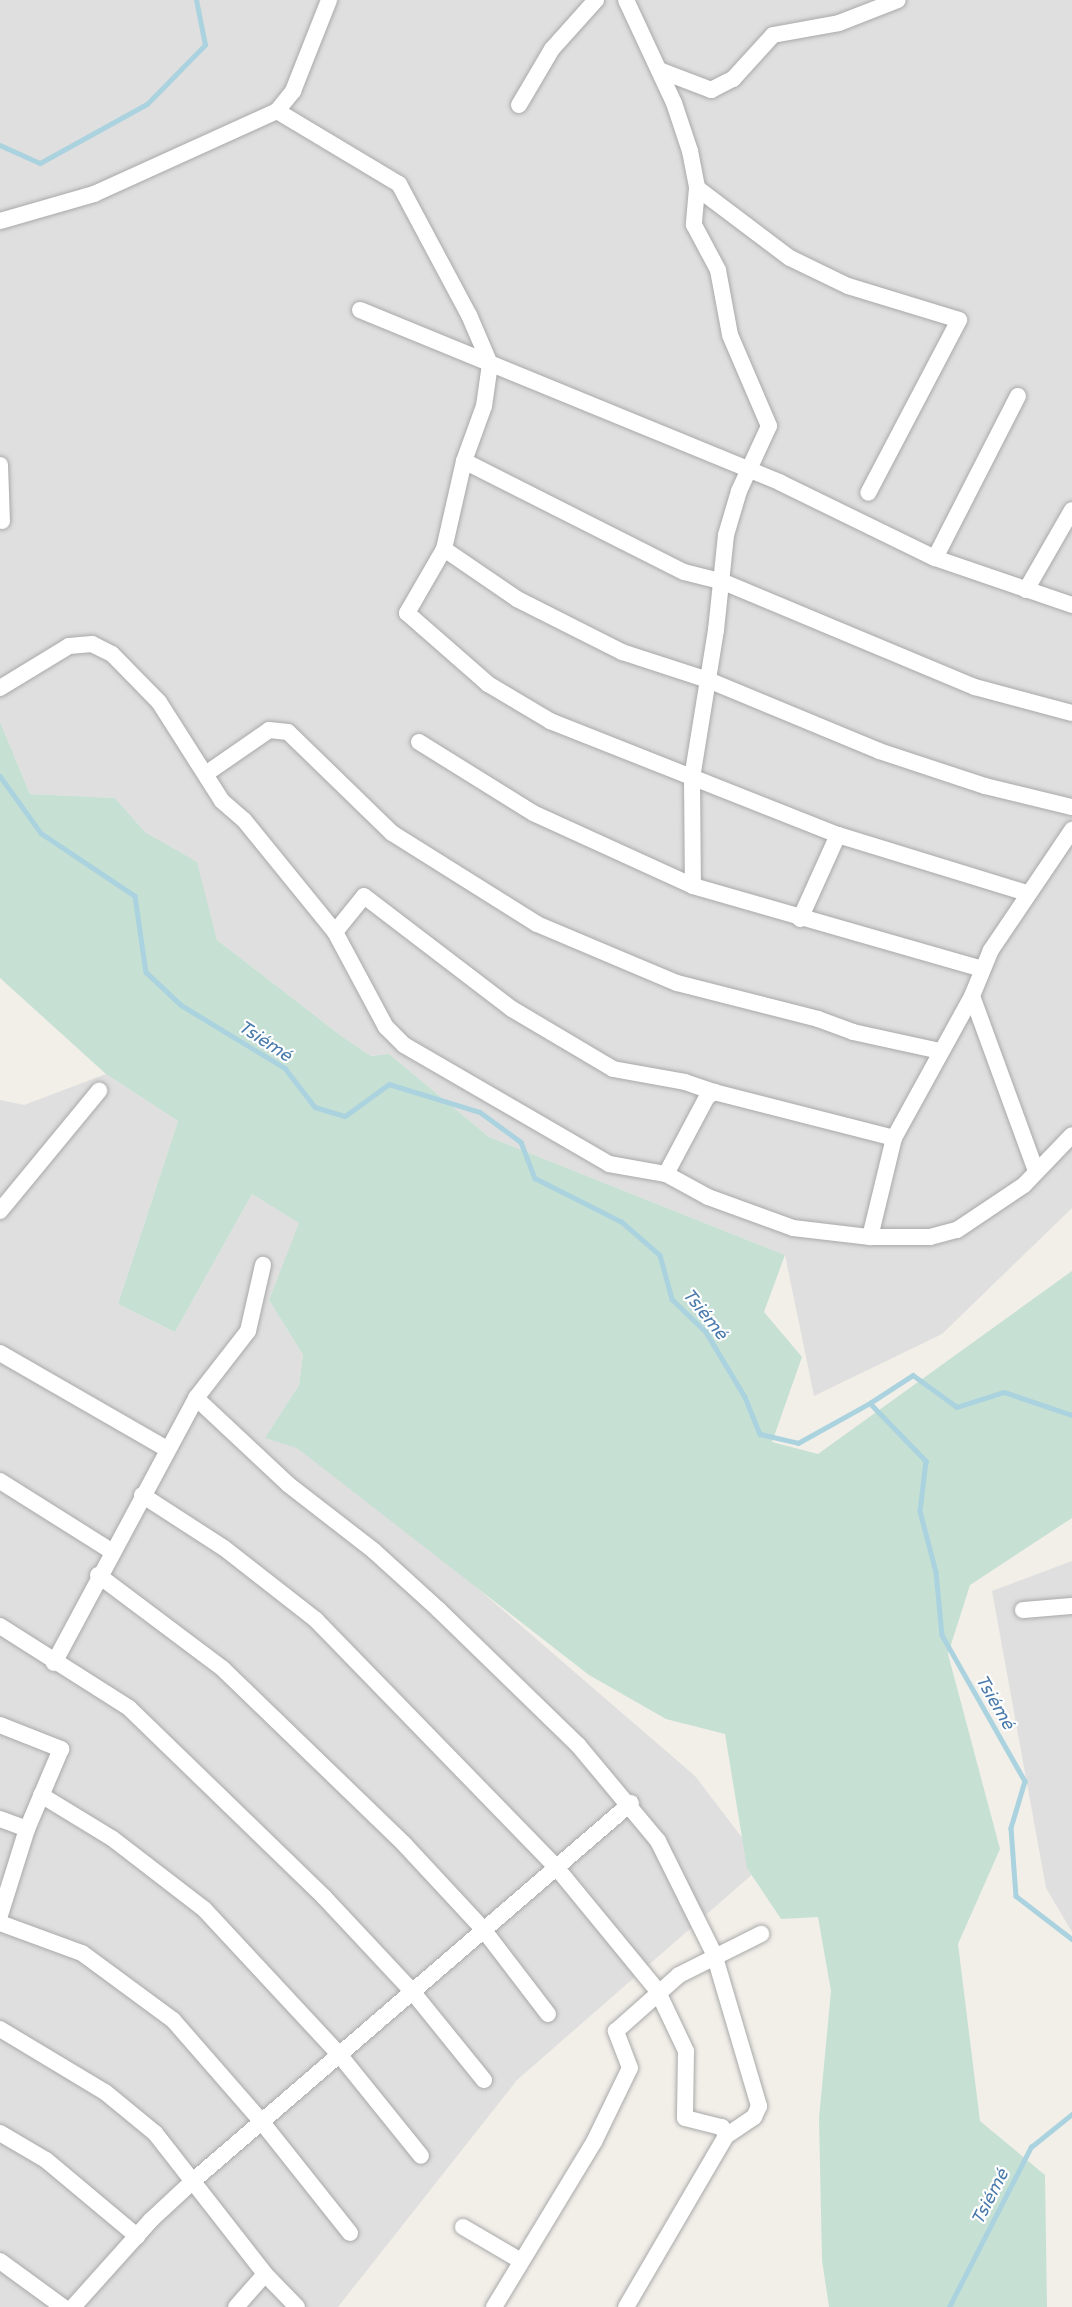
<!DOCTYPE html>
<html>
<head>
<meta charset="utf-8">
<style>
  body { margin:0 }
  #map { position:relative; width:1072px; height:2307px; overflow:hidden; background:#f2efe9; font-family:"Varela Round",sans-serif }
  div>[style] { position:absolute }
  .residential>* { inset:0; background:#e0dfdf }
  .wetland>* { inset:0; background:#c6e0d4 }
  .stream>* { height:4.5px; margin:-2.25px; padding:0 2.25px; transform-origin:2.25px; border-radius:2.25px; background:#aad3df }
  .roads { filter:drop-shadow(0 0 2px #a9a9a9) drop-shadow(0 0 2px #a9a9a9) }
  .minor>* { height:16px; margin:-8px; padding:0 8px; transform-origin:8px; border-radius:8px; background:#fff }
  span { translate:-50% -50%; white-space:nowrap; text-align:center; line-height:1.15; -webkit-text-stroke:4.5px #fff; paint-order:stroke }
  .water-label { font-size:18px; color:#4a7aab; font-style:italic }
</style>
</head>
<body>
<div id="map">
  <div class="residential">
    <div style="clip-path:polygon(0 0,1072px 0,1072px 1208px,942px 1334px,814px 1396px,785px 1255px,489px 1137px,389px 1054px,371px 1056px,344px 1038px,217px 940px,196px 862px,145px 832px,115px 798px,30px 794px,0 722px)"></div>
    <div style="clip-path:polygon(106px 1074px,178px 1121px,118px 1304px,175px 1332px,252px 1194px,300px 1223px,269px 1300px,303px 1355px,299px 1385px,266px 1437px,306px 1440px,695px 1776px,763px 1865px,517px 2080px,338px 2307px,0 2307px,0 1100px,24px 1105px)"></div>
    <div style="clip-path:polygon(1072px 1561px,1072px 1932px,1046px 1888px,992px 1591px)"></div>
  </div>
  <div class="wetland">
    <div style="clip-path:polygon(0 722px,30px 794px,115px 798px,145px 832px,197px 862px,217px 940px,344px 1038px,371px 1056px,389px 1054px,489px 1137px,785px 1255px,764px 1312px,802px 1357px,772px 1442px,818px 1454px,1072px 1271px,1072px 1518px,970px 1585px,948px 1654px,1000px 1849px,958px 1944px,980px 2121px,1045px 2175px,1047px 2307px,829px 2307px,822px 2260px,819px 2118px,831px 1991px,818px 1917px,781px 1919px,747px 1868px,725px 1734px,666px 1719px,589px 1675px,297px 1448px,265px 1438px,299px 1385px,303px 1355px,269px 1300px,299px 1223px,252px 1194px,175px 1332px,118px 1304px,178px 1121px,106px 1074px,0 978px)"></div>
  </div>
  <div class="stream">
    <div style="left:0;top:145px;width:44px;rotate:24.2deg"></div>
    <div style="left:40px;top:163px;width:122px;rotate:-28.9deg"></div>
    <div style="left:147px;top:104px;width:83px;rotate:-45.5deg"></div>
    <div style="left:205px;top:45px;width:46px;rotate:-101.3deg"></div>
    <div style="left:0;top:776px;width:70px;rotate:54.3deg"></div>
    <div style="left:41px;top:833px;width:113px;rotate:33.8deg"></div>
    <div style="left:135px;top:896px;width:77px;rotate:81.8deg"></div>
    <div style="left:146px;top:972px;width:48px;rotate:43.3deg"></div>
    <div style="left:181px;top:1005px;width:122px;rotate:31.2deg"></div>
    <div style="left:285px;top:1068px;width:49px;rotate:52.4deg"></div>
    <div style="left:315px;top:1107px;width:31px;rotate:17deg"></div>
    <div style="left:345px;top:1116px;width:54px;rotate:-36deg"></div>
    <div style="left:389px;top:1084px;width:95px;rotate:17.1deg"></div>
    <div style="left:480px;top:1112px;width:51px;rotate:36.2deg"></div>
    <div style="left:521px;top:1142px;width:39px;rotate:69deg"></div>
    <div style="left:535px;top:1178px;width:97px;rotate:26.8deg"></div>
    <div style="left:622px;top:1222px;width:50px;rotate:41deg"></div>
    <div style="left:660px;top:1255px;width:46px;rotate:74.7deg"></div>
    <div style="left:672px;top:1299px;width:47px;rotate:44.1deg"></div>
    <div style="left:706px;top:1332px;width:76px;rotate:59deg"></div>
    <div style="left:745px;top:1397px;width:40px;rotate:68deg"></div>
    <div style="left:760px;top:1434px;width:39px;rotate:13deg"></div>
    <div style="left:798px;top:1443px;width:82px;rotate:-29.1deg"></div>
    <div style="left:870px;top:1403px;width:81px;rotate:46deg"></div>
    <div style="left:926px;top:1461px;width:50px;rotate:96.8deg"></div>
    <div style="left:920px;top:1511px;width:63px;rotate:75.3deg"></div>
    <div style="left:936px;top:1572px;width:63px;rotate:84.6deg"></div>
    <div style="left:942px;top:1635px;width:168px;rotate:60.4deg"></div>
    <div style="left:1025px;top:1781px;width:49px;rotate:106.6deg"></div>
    <div style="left:1011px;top:1828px;width:68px;rotate:85.8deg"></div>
    <div style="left:1016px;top:1896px;width:71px;rotate:37.5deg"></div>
    <div style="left:870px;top:1403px;width:51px;rotate:-33.1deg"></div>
    <div style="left:913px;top:1375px;width:54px;rotate:36deg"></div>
    <div style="left:957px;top:1407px;width:49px;rotate:-17.7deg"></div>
    <div style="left:1004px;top:1392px;width:72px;rotate:18.7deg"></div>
    <div style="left:949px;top:2307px;width:180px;rotate:-62.9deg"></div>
    <div style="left:1031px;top:2147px;width:53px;rotate:-38.8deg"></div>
  </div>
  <div class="roads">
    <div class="minor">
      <div style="left:626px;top:0;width:114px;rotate:65deg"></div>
      <div style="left:674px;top:103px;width:51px;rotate:71.6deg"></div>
      <div style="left:690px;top:151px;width:38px;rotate:79deg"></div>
      <div style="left:697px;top:188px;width:37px;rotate:95deg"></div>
      <div style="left:694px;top:225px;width:51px;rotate:61.9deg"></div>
      <div style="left:718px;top:270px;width:66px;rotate:79.5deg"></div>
      <div style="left:730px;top:335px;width:99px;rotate:66.8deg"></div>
      <div style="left:769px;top:426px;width:72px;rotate:114.8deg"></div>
      <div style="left:739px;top:491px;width:46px;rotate:106.5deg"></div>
      <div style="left:726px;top:535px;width:96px;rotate:96deg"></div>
      <div style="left:716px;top:630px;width:151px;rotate:99.2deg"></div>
      <div style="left:692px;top:779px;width:107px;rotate:89.5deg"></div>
      <div style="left:659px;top:70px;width:56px;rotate:21deg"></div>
      <div style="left:711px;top:90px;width:25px;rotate:-27deg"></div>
      <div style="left:733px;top:79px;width:59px;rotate:-47.7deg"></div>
      <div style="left:773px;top:35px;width:67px;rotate:-10.3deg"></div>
      <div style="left:839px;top:23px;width:63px;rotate:-21.3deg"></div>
      <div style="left:519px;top:105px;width:65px;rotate:-59.5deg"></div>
      <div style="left:552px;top:49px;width:66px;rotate:-48.1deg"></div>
      <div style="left:277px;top:111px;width:142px;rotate:30.9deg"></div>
      <div style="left:399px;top:184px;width:149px;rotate:61.9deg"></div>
      <div style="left:469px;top:315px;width:53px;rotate:66.8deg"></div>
      <div style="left:490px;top:364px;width:42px;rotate:98.1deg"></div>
      <div style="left:484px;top:406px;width:59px;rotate:110deg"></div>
      <div style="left:464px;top:461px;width:90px;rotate:102.8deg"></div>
      <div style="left:444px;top:549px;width:74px;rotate:120deg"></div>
      <div style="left:407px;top:613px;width:108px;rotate:41.2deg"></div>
      <div style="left:488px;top:684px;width:72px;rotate:30.8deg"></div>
      <div style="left:550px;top:721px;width:310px;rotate:21.6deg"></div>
      <div style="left:838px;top:835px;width:197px;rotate:17.1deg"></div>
      <div style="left:697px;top:188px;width:116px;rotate:37deg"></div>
      <div style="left:790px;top:258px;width:64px;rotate:25.8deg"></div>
      <div style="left:848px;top:286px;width:116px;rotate:17deg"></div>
      <div style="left:959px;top:320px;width:195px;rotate:117.7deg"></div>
      <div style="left:0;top:221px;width:98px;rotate:-16deg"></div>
      <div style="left:94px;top:194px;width:201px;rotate:-24.4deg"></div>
      <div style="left:277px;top:111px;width:26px;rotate:-51deg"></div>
      <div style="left:293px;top:91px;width:98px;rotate:-68.4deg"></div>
      <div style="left:360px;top:310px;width:455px;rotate:22.3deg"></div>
      <div style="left:781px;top:483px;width:171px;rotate:26deg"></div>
      <div style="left:935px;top:558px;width:145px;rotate:18.9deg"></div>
      <div style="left:464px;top:461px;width:246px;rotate:26.8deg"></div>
      <div style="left:684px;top:572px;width:38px;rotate:14deg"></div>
      <div style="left:721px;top:581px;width:275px;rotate:22.7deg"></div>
      <div style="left:975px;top:687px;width:100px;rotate:15deg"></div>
      <div style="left:0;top:465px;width:56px;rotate:88deg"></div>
      <div style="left:444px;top:549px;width:88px;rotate:34.4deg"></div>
      <div style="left:517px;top:599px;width:118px;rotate:26.8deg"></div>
      <div style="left:622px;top:652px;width:90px;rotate:18deg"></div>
      <div style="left:708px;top:680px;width:185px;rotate:22.5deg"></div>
      <div style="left:879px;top:751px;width:112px;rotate:18.3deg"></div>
      <div style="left:985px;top:786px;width:89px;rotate:13.6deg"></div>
      <div style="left:935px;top:558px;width:182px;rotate:-62.9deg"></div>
      <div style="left:1026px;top:590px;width:92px;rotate:-60.1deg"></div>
      <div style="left:0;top:688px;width:81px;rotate:-31.3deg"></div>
      <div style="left:69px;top:646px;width:23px;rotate:-5deg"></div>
      <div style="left:92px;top:644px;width:22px;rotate:27deg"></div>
      <div style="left:112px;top:654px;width:67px;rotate:45.6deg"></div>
      <div style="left:159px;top:702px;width:117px;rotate:57.5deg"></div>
      <div style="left:222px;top:801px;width:29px;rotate:41deg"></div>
      <div style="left:244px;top:820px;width:144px;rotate:50.9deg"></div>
      <div style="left:335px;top:932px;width:108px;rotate:61.8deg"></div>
      <div style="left:386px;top:1027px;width:25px;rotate:45deg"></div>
      <div style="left:404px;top:1045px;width:237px;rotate:30.1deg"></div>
      <div style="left:609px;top:1164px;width:58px;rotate:10deg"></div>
      <div style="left:666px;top:1174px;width:48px;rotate:28.7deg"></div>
      <div style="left:708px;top:1197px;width:90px;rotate:20deg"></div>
      <div style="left:793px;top:1228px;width:78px;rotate:6.7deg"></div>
      <div style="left:870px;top:1237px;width:60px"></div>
      <div style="left:930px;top:1237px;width:28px;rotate:-15deg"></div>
      <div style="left:957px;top:1230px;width:81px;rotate:-33.9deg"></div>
      <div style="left:1024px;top:1185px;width:69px;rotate:-46.2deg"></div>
      <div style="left:419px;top:742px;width:134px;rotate:31.9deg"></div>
      <div style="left:533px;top:813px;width:176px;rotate:24.5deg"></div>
      <div style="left:693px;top:886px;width:301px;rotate:16deg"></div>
      <div style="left:207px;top:773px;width:75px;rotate:-34.7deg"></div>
      <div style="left:269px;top:730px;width:19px;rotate:6deg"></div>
      <div style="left:288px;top:732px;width:145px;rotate:44.2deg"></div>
      <div style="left:392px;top:833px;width:171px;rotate:32.1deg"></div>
      <div style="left:537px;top:924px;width:152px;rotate:22.9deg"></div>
      <div style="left:677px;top:983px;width:146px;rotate:14.3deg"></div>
      <div style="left:818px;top:1019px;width:37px;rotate:20deg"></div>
      <div style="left:853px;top:1032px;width:89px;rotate:12.3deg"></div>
      <div style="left:800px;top:919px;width:92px;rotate:-65.7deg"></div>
      <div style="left:335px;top:932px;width:46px;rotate:-51.1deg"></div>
      <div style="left:364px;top:896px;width:186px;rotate:37.4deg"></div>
      <div style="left:512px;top:1009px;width:117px;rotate:30.7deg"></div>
      <div style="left:613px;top:1069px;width:73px;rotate:10.2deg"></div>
      <div style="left:685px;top:1082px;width:31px;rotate:19deg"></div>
      <div style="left:972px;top:996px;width:186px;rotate:69.9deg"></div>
      <div style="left:666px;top:1174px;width:87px;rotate:-62deg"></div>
      <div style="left:707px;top:1097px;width:9px;rotate:-36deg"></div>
      <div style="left:714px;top:1092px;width:186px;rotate:14.3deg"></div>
      <div style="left:0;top:1211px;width:156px;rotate:-50.5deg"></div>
      <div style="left:870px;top:1237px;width:102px;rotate:-76.4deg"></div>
      <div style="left:894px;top:1138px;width:162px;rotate:-61.2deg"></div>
      <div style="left:972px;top:996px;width:50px;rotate:-67.6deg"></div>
      <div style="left:991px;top:950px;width:145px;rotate:-56deg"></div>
      <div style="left:0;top:1353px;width:193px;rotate:29.9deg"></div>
      <div style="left:196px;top:1398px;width:127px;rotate:43.1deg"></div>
      <div style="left:289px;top:1485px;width:108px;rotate:37.8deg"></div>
      <div style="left:374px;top:1551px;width:88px;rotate:42.2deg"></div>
      <div style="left:439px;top:1610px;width:194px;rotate:44.2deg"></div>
      <div style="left:578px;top:1745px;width:125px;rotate:50.2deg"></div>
      <div style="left:658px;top:1841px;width:126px;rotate:63.6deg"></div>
      <div style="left:714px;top:1954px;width:159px;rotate:73.5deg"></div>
      <div style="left:759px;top:2106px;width:12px;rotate:114deg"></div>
      <div style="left:754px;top:2117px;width:34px;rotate:146deg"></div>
      <div style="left:0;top:1481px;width:131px;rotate:32.2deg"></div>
      <div style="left:142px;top:1495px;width:98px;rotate:32.9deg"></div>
      <div style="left:224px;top:1548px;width:117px;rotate:38deg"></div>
      <div style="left:316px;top:1620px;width:344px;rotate:45.8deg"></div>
      <div style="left:556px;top:1867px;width:159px;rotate:50.6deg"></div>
      <div style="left:657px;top:1990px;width:68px;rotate:64.6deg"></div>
      <div style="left:686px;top:2051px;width:67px;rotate:90.9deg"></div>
      <div style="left:685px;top:2118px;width:38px;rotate:14deg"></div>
      <div style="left:722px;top:2127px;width:10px;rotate:66deg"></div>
      <div style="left:726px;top:2136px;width:198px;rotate:120.3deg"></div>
      <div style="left:98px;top:1575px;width:156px;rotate:36.9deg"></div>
      <div style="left:223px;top:1669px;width:253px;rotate:44deg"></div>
      <div style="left:405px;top:1845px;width:115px;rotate:47.1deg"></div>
      <div style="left:483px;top:1929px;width:107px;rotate:52.6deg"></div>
      <div style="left:1023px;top:1610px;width:49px;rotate:-4.7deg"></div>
      <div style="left:0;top:1626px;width:153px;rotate:32.4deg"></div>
      <div style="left:129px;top:1708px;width:272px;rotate:44.1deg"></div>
      <div style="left:324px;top:1897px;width:127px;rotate:46.9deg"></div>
      <div style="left:411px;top:1990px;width:116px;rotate:51deg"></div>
      <div style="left:54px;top:1663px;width:301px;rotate:-61.8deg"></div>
      <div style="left:196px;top:1398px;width:85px;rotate:-52.2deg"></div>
      <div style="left:248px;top:1331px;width:68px;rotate:-77.2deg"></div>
      <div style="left:0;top:1725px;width:66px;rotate:21.5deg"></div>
      <div style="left:61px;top:1749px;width:87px;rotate:113deg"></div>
      <div style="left:27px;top:1829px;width:90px;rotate:107.4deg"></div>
      <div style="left:41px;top:1795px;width:84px;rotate:31.4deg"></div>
      <div style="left:113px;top:1839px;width:115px;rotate:37.6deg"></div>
      <div style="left:204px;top:1909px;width:197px;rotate:47.1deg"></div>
      <div style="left:338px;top:2053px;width:132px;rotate:51.1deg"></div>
      <div style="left:0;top:1819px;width:29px;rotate:20deg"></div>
      <div style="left:0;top:1923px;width:87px;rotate:20.1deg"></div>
      <div style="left:82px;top:1953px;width:113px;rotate:36.4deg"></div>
      <div style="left:173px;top:2020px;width:134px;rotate:48.9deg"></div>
      <div style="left:261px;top:2121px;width:143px;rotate:51.5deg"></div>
      <div style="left:0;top:2029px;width:122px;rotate:31deg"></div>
      <div style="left:105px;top:2092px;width:65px;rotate:39.4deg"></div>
      <div style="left:155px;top:2133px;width:179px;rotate:52deg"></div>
      <div style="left:265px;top:2274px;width:46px;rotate:45.9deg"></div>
      <div style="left:0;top:2133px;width:53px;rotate:30.4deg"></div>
      <div style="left:46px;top:2160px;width:119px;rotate:39.9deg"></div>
      <div style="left:463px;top:2227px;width:67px;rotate:30.4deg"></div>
      <div style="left:0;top:2261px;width:78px;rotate:36.1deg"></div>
      <div style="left:73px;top:2307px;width:117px;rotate:-48.1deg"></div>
      <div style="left:151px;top:2220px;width:59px;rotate:-42.9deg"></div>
      <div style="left:194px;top:2180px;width:577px;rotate:-40.78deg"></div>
      <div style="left:236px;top:2307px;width:44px;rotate:-48.7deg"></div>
      <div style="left:494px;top:2307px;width:193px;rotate:-58.8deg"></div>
      <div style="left:594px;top:2142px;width:82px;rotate:-64.1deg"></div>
      <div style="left:630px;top:2068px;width:40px;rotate:-111deg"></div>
      <div style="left:616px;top:2031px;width:84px;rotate:-41.6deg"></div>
      <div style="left:679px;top:1975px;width:92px;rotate:-26.6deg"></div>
    </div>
  </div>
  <div class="water-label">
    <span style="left:265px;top:1041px;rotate:33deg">Tsiémé</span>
    <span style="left:705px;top:1314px;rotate:51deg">Tsiémé</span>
    <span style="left:995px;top:1702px;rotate:60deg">Tsiémé</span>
    <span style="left:990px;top:2197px;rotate:-63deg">Tsiémé</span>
  </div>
</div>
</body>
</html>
